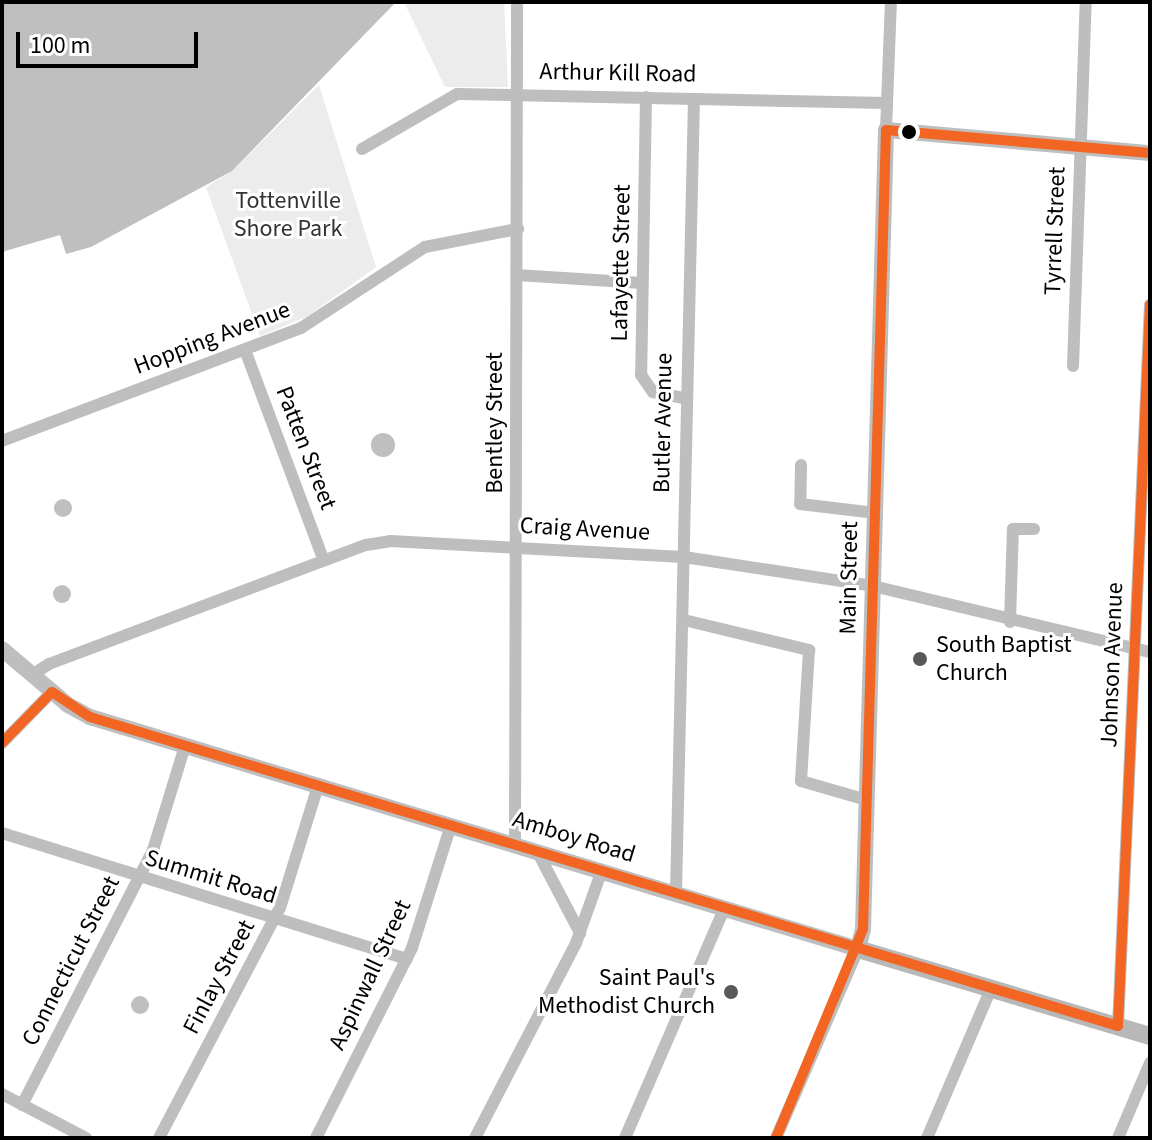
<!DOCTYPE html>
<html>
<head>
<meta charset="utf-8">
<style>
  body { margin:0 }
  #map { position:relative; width:1152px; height:1140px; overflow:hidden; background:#fff; font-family:"Source Sans 3",sans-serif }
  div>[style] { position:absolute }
  .green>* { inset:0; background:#ececec }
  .water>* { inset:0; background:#bfbfbf }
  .round { border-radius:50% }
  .minor>* { height:12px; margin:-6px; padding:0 6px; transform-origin:6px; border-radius:6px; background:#bebebe }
  .tertiary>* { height:16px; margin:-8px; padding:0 8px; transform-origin:8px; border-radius:8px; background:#bebebe }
  .secondary>* { height:18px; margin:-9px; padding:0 9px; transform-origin:9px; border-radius:9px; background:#b8b8b8 }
  .bus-1>* { height:10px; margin:-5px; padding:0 5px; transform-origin:5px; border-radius:5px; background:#f26522 }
  .dots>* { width:22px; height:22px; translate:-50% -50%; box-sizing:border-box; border:4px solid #fff; border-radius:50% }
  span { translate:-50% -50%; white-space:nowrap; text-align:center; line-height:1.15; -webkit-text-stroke:6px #fff; paint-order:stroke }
  .street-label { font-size:24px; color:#000 }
  .park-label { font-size:24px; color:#333 }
  .poi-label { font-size:24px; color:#000 }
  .left { translate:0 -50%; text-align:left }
  .right { translate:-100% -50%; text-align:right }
  .frame { position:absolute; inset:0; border:4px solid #000; pointer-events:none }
  .scale { position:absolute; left:16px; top:32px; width:182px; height:36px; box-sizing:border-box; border:4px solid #000; border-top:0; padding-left:10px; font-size:24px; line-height:28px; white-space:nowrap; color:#000; -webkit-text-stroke:6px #fff; paint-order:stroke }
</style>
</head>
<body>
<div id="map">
  <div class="green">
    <div style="clip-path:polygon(404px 2px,504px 2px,508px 87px,445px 87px)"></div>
    <div style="clip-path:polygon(319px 85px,376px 267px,308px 316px,260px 336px,206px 187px,232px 171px)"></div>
  </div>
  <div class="water">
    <div style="clip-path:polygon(2px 2px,396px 2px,232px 171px,91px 247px,66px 254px,60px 235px,2px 252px)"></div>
    <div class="round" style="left:371px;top:433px;width:24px;height:24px"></div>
    <div class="round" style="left:54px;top:499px;width:18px;height:18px"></div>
    <div class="round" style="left:53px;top:585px;width:18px;height:18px"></div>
    <div class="round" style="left:131px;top:996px;width:18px;height:18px"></div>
  </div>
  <div class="minor">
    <div style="left:646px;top:97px;width:278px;rotate:91deg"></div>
    <div style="left:641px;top:375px;width:21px;rotate:55deg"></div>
    <div style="left:653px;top:392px;width:33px;rotate:11deg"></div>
    <div style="left:886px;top:130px;width:128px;rotate:-87.8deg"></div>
    <div style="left:362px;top:149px;width:110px;rotate:-30.1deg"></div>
    <div style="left:457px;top:94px;width:430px;rotate:1.2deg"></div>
    <div style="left:517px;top:275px;width:125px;rotate:3.7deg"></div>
    <div style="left:245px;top:350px;width:225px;rotate:69.5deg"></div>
    <div style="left:1073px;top:366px;width:364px;rotate:-88deg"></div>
    <div style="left:2px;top:441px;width:320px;rotate:-20.7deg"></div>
    <div style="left:301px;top:328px;width:148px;rotate:-33.2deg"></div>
    <div style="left:425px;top:247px;width:95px;rotate:-11deg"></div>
    <div style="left:801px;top:465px;width:39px;rotate:91deg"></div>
    <div style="left:800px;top:504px;width:76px;rotate:6.8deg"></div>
    <div style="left:684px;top:620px;width:129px;rotate:13.5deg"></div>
    <div style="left:809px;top:650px;width:131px;rotate:93.5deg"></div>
    <div style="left:801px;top:781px;width:69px;rotate:16.1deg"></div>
    <div style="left:1010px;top:622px;width:93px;rotate:-88.2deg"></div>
    <div style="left:1013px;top:529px;width:21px"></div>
    <div style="left:32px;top:675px;width:20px;rotate:-33deg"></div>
    <div style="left:49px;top:664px;width:339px;rotate:-20.6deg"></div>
    <div style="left:366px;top:545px;width:24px;rotate:-9deg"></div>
    <div style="left:390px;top:541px;width:294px;rotate:3.1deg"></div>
    <div style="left:684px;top:557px;width:191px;rotate:8.7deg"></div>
    <div style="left:873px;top:586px;width:285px;rotate:13.4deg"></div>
    <div style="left:2px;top:743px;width:71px;rotate:-45.6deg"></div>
    <div style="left:2px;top:833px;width:424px;rotate:17.3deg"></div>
    <div style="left:515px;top:844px;width:842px;rotate:-89.86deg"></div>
    <div style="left:537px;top:851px;width:93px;rotate:62.3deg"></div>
    <div style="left:676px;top:892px;width:793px;rotate:-88.7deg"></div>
    <div style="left:1118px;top:1026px;width:722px;rotate:-87.46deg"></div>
    <div style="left:2px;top:1094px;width:95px;rotate:27.6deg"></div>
    <div style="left:22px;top:1105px;width:287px;rotate:-62.8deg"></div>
    <div style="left:153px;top:850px;width:109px;rotate:-72.9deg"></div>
    <div style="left:159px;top:1138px;width:260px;rotate:-62.3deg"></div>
    <div style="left:280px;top:908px;width:128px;rotate:-72.7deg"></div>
    <div style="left:316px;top:1138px;width:213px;rotate:-63.2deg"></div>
    <div style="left:412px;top:948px;width:129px;rotate:-72.4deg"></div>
    <div style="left:475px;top:1138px;width:220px;rotate:-62.6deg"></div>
    <div style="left:576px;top:943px;width:77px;rotate:-70.4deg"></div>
    <div style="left:625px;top:1138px;width:252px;rotate:-66.6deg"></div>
    <div style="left:776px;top:1138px;width:206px;rotate:-66.5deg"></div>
    <div style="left:927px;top:1138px;width:162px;rotate:-66.8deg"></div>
    <div style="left:1118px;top:1138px;width:82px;rotate:-66.9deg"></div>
  </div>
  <div class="tertiary">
    <div style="left:2px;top:649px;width:87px;rotate:40.3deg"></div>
    <div style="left:68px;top:705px;width:25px;rotate:29deg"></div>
    <div style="left:90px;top:717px;width:802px;rotate:16.81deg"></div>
    <div style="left:858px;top:949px;width:21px;rotate:-76deg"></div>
    <div style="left:863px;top:929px;width:799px;rotate:-88.35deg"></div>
    <div style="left:886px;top:130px;width:265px;rotate:5deg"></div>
  </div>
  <div class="secondary">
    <div style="left:858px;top:949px;width:305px;rotate:16.6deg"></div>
  </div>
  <div class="bus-1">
    <div style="left:2px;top:743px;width:71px;rotate:-45.6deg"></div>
    <div style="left:52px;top:692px;width:45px;rotate:33.3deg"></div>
    <div style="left:90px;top:717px;width:1073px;rotate:16.73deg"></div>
    <div style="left:1118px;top:1026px;width:722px;rotate:-87.46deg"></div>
    <div style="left:776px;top:1138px;width:226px;rotate:-67.4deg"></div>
    <div style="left:863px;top:929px;width:799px;rotate:-88.35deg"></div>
    <div style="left:886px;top:130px;width:265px;rotate:5deg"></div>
  </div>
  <div class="dots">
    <div style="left:909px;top:132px;background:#000"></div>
    <div style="left:920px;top:659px;background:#595959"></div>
    <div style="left:731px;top:992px;background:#595959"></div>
  </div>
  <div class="street-label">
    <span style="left:618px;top:73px;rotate:1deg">Arthur Kill Road</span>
    <span style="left:1055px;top:231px;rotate:-88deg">Tyrrell Street</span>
    <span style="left:621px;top:263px;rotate:-89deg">Lafayette Street</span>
    <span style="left:212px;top:338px;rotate:-21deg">Hopping Avenue</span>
    <span style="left:495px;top:423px;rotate:-90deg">Bentley Street</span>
    <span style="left:663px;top:423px;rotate:-89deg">Butler Avenue</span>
    <span style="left:306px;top:448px;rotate:69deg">Patten Street</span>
    <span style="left:585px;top:529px;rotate:3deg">Craig Avenue</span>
    <span style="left:849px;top:578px;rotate:-89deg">Main Street</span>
    <span style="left:1112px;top:665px;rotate:-88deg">Johnson Avenue</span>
    <span style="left:574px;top:837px;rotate:17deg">Amboy Road</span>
    <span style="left:211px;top:877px;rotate:17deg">Summit Road</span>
    <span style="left:71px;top:961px;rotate:-63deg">Connecticut Street</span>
    <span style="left:370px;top:975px;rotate:-65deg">Aspinwall Street</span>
    <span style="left:219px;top:977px;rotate:-62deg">Finlay Street</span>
  </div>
  <div class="park-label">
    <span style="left:288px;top:215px">Tottenville<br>Shore Park</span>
  </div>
  <div class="poi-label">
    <span class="left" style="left:936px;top:659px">South Baptist<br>Church</span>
    <span class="right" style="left:715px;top:992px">Saint Paul's<br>Methodist Church</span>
  </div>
  <div class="frame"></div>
  <div class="scale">100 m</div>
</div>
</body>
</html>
